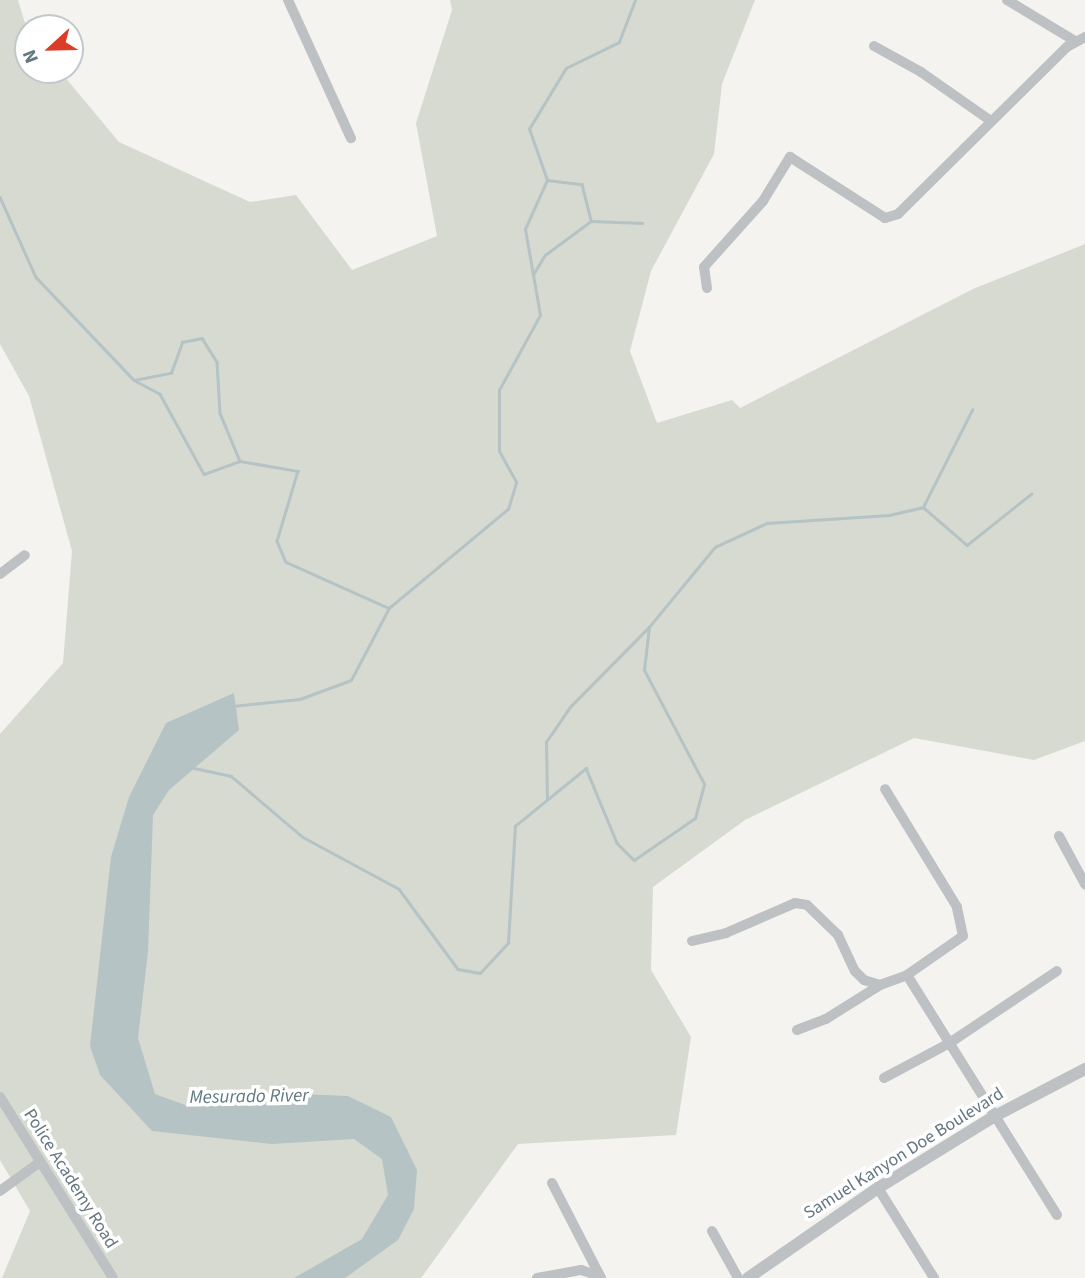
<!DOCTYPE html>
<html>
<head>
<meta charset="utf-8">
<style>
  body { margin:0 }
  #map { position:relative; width:1085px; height:1278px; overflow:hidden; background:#f4f3f0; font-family:"Source Sans 3",sans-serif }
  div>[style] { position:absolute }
  .green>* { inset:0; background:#d6dad1 }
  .water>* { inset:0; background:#b5c3c5 }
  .stream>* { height:2.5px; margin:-1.25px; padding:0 1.25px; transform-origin:1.25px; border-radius:1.25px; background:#b5c3c5 }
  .minor>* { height:10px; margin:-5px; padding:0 5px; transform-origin:5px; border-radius:5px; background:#bdc1c4 }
  .tertiary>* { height:12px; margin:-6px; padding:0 6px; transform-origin:6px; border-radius:6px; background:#bdc1c4 }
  span { translate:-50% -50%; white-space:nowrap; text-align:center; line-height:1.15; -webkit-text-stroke:7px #fff; paint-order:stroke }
  .street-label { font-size:18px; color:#647680 }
  .water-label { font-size:19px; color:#5f797e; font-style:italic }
  .north { position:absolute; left:14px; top:14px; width:70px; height:70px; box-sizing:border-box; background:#fff; border:2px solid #c1c8cc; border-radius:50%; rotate:248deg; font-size:19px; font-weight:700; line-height:28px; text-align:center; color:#647680 }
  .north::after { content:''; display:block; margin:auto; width:24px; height:32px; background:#dc3d27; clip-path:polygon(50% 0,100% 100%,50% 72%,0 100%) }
</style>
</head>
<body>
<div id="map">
  <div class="green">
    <div style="clip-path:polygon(0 0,18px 0,28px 33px,28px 70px,59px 70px,119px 142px,250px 202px,296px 195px,352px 270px,437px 236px,416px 123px,452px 10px,450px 0,755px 0,722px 84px,714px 154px,651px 271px,630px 351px,657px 423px,732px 400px,740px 408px,973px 289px,1085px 244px,1085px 741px,1034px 760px,914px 738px,745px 820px,653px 887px,651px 970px,691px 1037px,676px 1135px,518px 1144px,421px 1278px,2px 1278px,30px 1211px,0 1160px,0 734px,63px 663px,72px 551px,29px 396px,0 344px)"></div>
  </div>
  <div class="water">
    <div style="clip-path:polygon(234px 693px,239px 730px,169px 790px,153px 815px,148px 952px,138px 1038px,155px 1094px,185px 1105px,250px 1092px,348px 1096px,391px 1117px,417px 1170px,414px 1209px,398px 1240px,345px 1278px,294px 1278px,362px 1239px,388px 1195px,382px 1159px,354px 1139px,272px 1144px,152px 1131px,100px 1075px,90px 1046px,111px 857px,129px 797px,166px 723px)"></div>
  </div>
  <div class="stream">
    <div style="left:547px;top:180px;width:35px;rotate:7deg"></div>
    <div style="left:582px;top:184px;width:38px;rotate:76deg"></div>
    <div style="left:0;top:197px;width:88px;rotate:65.8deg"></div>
    <div style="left:36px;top:277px;width:142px;rotate:46.4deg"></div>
    <div style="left:134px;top:380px;width:30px;rotate:28deg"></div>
    <div style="left:160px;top:394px;width:91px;rotate:61.2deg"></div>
    <div style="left:204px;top:474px;width:38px;rotate:-20deg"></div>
    <div style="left:240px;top:461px;width:59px;rotate:9.8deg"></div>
    <div style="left:298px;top:471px;width:73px;rotate:106.7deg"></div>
    <div style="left:277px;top:541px;width:23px;rotate:67deg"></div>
    <div style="left:286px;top:562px;width:113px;rotate:24.1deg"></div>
    <div style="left:534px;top:273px;width:21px;rotate:-59deg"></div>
    <div style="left:545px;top:255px;width:57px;rotate:-36.5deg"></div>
    <div style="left:591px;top:221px;width:51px;rotate:2.2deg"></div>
    <div style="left:134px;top:380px;width:38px;rotate:-11deg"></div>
    <div style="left:171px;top:373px;width:33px;rotate:-70deg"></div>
    <div style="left:182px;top:342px;width:20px;rotate:-11deg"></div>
    <div style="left:202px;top:338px;width:28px;rotate:58deg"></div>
    <div style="left:217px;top:362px;width:51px;rotate:86.6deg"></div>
    <div style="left:220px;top:413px;width:52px;rotate:67.4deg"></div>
    <div style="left:923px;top:507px;width:58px;rotate:40.8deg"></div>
    <div style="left:967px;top:545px;width:82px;rotate:-38.6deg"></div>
    <div style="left:233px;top:706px;width:67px;rotate:-6deg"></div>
    <div style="left:300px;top:699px;width:54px;rotate:-20.4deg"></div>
    <div style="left:351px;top:680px;width:81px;rotate:-62.2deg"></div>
    <div style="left:389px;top:608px;width:155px;rotate:-39.8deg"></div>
    <div style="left:508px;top:509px;width:28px;rotate:-73deg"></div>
    <div style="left:516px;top:482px;width:35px;rotate:-119deg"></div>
    <div style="left:499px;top:451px;width:61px;rotate:-90deg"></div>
    <div style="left:499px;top:390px;width:85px;rotate:-61.3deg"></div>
    <div style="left:540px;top:315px;width:87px;rotate:-99.9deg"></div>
    <div style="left:525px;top:229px;width:54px;rotate:-65.8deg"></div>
    <div style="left:547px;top:180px;width:54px;rotate:-109.4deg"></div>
    <div style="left:529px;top:129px;width:71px;rotate:-58.8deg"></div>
    <div style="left:566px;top:68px;width:59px;rotate:-26.1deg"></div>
    <div style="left:619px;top:42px;width:45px;rotate:-69.1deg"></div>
    <div style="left:194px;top:768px;width:38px;rotate:12deg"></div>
    <div style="left:231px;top:776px;width:94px;rotate:40.3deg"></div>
    <div style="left:303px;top:837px;width:109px;rotate:28.4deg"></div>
    <div style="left:399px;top:889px;width:99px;rotate:53.6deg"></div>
    <div style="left:458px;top:969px;width:22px;rotate:10deg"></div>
    <div style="left:480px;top:973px;width:41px;rotate:-47deg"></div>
    <div style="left:508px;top:943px;width:117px;rotate:-86.6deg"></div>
    <div style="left:515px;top:826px;width:92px;rotate:-39.2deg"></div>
    <div style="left:586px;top:768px;width:81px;rotate:67.5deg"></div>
    <div style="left:617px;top:843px;width:24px;rotate:45deg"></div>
    <div style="left:634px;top:860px;width:74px;rotate:-34.5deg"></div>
    <div style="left:695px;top:818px;width:35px;rotate:-75deg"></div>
    <div style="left:704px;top:784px;width:129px;rotate:-117.8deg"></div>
    <div style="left:644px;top:670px;width:43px;rotate:-83.4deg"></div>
    <div style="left:649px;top:627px;width:104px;rotate:-50.5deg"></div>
    <div style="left:715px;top:547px;width:57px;rotate:-24.8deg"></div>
    <div style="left:767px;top:523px;width:122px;rotate:-3.8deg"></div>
    <div style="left:889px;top:515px;width:35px;rotate:-13deg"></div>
    <div style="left:923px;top:507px;width:109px;rotate:-63.2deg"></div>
    <div style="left:547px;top:799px;width:57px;rotate:-91deg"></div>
    <div style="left:546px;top:742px;width:42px;rotate:-55.6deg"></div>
    <div style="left:570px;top:707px;width:112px;rotate:-45.4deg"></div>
  </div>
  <div class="minor">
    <div style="left:288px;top:0;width:152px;rotate:65.5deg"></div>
    <div style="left:1007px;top:0;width:79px;rotate:31.1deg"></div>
    <div style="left:874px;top:46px;width:54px;rotate:29deg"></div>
    <div style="left:921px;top:72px;width:85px;rotate:35deg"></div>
    <div style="left:707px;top:288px;width:21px;rotate:-98deg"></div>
    <div style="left:704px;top:267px;width:89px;rotate:-48.2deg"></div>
    <div style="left:763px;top:201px;width:52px;rotate:-58.5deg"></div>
    <div style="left:790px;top:157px;width:113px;rotate:32.7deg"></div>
    <div style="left:885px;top:218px;width:14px;rotate:-17deg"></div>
    <div style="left:898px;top:214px;width:238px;rotate:-44.7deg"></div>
    <div style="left:1067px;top:47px;width:21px;rotate:-29deg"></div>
    <div style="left:0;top:574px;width:31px;rotate:-37deg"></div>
    <div style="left:1059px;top:836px;width:55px;rotate:61.6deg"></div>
    <div style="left:692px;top:941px;width:35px;rotate:-13deg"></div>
    <div style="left:726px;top:933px;width:75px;rotate:-23.5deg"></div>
    <div style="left:795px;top:903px;width:12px;rotate:9deg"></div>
    <div style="left:807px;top:905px;width:43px;rotate:44.1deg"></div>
    <div style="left:838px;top:935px;width:40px;rotate:65deg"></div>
    <div style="left:855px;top:971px;width:13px;rotate:45deg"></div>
    <div style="left:864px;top:980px;width:17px;rotate:17deg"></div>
    <div style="left:880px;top:985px;width:29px;rotate:-20deg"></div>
    <div style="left:907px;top:975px;width:68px;rotate:-34.9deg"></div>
    <div style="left:963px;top:936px;width:30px;rotate:-102deg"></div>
    <div style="left:957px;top:907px;width:138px;rotate:-121.4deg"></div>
    <div style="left:907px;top:975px;width:283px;rotate:58deg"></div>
    <div style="left:797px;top:1030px;width:31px;rotate:-21deg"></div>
    <div style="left:826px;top:1019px;width:64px;rotate:-32.2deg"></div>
    <div style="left:884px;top:1078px;width:72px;rotate:-28deg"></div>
    <div style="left:948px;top:1044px;width:131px;rotate:-33.8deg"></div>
    <div style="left:0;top:1097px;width:213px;rotate:58deg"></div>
    <div style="left:552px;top:1183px;width:107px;rotate:62.7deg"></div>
    <div style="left:878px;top:1188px;width:106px;rotate:58.1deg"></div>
    <div style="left:0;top:1191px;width:49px;rotate:-35.9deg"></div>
    <div style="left:712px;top:1231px;width:54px;rotate:61deg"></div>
    <div style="left:537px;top:1278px;width:45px;rotate:-10.3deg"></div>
    <div style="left:581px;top:1270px;width:20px;rotate:18deg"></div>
  </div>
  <div class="tertiary">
    <div style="left:748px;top:1278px;width:158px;rotate:-34.7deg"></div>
    <div style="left:878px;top:1188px;width:137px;rotate:-31.6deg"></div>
    <div style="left:995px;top:1116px;width:102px;rotate:-27.6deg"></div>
  </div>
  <div class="street-label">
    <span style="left:904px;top:1154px;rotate:-32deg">Samuel Kanyon Doe Boulevard</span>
    <span style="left:70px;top:1179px;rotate:58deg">Police Academy Road</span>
  </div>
  <div class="water-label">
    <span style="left:249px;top:1097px;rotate:-1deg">Mesurado River</span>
  </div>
  <div class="north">N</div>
</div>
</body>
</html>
